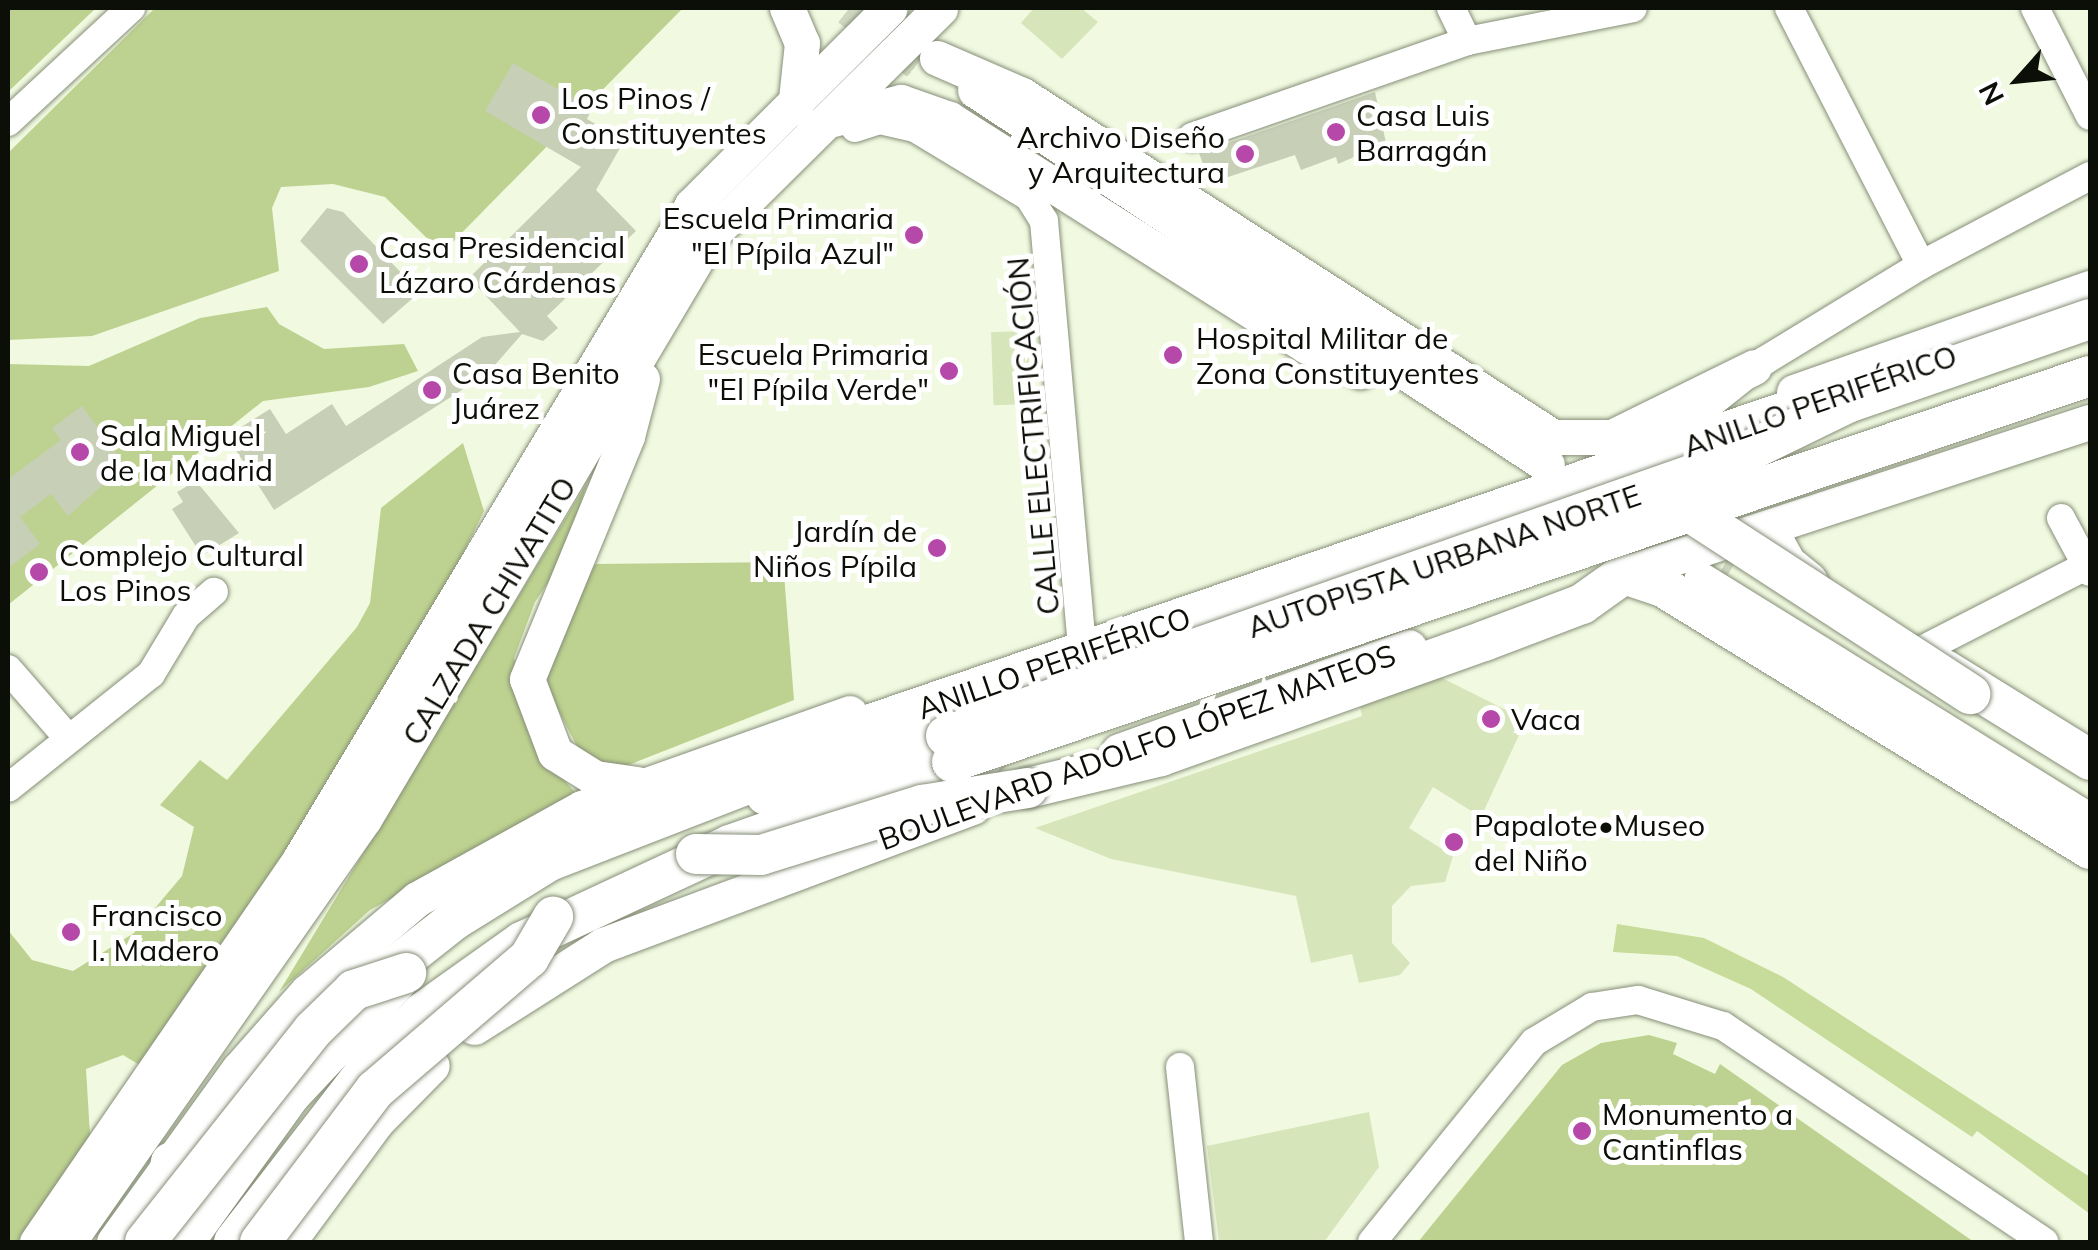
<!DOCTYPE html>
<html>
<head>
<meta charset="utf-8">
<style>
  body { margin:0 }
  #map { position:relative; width:2098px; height:1250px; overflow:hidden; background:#f1fae1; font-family:Mulish,sans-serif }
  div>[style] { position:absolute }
  .green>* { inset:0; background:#d7e5bb; transform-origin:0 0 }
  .forest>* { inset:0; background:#bdd290 }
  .water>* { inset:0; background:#c7db9a }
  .building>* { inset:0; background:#c7cfb7 }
  .major-tunnel>* { height:35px; margin-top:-17.5px; transform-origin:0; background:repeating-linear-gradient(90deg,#cfd7c0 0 35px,transparent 0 53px) }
  .roads { filter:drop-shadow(0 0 2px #868e78) drop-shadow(0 0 2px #868e78) }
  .minor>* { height:28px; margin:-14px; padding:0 14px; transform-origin:14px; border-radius:14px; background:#fff }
  .major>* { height:35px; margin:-17.5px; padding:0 17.5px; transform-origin:17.5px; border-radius:17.5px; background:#fff }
  .highway>* { height:40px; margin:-20px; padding:0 20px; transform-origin:20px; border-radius:20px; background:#fff }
  .bridges { filter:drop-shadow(0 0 2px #868e78) drop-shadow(0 0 2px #868e78) }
  .highway-bridge>* { height:40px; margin:-20px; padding:0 20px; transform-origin:20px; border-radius:20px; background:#fff }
  .dots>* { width:28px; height:28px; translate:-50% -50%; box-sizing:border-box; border:5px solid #fff; border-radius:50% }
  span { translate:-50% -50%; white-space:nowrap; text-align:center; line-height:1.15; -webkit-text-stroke:10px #fff; paint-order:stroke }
  .poi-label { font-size:30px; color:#0c0f07 }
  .left { translate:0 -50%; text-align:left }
  .right { translate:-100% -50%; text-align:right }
  .street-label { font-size:30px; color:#0c0f07 }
  .frame { position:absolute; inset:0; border:10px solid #0c0f07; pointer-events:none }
  .north { position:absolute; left:1968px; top:30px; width:100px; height:100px; -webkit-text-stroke:8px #fff; paint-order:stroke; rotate:243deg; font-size:28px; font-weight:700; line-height:40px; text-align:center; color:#0c0f07 }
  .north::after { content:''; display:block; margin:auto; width:35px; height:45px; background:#0c0f07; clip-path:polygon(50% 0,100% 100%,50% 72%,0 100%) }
</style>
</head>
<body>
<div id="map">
  <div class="green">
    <div style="clip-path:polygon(1034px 8px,1081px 8px,1098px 22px,1062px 59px,1021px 23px)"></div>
    <div style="left:1028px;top:331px;width:73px;height:37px;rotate:88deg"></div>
    <div style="clip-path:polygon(1440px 677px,1526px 720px,1481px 817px,1433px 787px,1409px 828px,1453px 856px,1445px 882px,1411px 886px,1392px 906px,1392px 943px,1410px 963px,1400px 975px,1359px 983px,1352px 954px,1311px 963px,1296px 896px,1111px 859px,1035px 828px,1362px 716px,1360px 705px)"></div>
    <div style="clip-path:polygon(1369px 1112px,1379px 1167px,1324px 1242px,1219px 1242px,1207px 1146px)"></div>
  </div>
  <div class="forest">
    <div style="clip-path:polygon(8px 8px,96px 8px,8px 92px)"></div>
    <div style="clip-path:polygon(155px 8px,683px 8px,442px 253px,385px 197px,333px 184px,281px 187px,272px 208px,279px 271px,92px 336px,8px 340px,8px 153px)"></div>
    <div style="clip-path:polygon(267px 307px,279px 324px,324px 349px,404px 344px,418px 371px,369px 387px,263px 401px,8px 605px,8px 364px,89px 366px,200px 318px)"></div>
    <div style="clip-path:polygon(463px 443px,484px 511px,409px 663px,143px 1067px,123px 1055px,86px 1069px,90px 1135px,18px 1242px,8px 1242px,8px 930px,32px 960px,73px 971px,134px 933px,182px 876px,194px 827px,160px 805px,200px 760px,227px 780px,357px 627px,370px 603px,381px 508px)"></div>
    <div style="clip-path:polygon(587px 483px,563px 560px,535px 602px,514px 658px,541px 753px,579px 797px,370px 910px,279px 992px)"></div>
    <div style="clip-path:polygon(783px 562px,794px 700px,613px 771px,580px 752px,544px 683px,547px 655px,595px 564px)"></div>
    <div style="clip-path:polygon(1649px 1035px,1677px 1043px,1673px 1054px,1715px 1074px,1720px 1064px,1974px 1242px,1418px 1242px,1562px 1065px,1601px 1043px)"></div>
  </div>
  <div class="water">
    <div style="clip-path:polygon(1617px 924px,1704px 938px,1783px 977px,2090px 1177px,2090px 1214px,1977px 1131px,1972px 1137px,1751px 989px,1677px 956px,1613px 952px)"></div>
  </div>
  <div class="building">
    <div style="clip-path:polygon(513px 63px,592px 109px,587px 119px,624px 141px,596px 190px,636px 231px,547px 316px,558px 328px,543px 341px,522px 334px,487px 374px,274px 510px,227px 436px,270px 409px,286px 434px,332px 404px,346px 426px,482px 337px,520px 332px,469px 278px,581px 167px,485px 111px)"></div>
    <div style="clip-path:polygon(1375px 92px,1386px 143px,1338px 164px,1336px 157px,1301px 170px,1295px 155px,1210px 183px,1199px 153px)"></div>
    <div style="clip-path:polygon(327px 208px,343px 212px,413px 285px,413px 298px,383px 324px,300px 241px)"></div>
    <div style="clip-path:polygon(82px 406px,125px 465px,68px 516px,51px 494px,20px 517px,40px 544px,8px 568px,8px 479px,61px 440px,52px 428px)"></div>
    <div style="clip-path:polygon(196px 481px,239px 533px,202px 556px,172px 509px,183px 502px,177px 492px)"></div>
  </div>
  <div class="major-tunnel">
    <div style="left:849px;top:8px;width:98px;rotate:38.4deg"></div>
    <div style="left:1631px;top:514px;width:114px;rotate:30.6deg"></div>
  </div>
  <div class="roads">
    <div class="minor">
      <div style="left:1451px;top:8px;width:37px;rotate:64deg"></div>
      <div style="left:1789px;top:8px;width:289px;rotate:62.8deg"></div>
      <div style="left:2035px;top:8px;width:121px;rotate:63deg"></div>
      <div style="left:8px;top:122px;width:168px;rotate:-42.8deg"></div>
      <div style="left:855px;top:128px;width:26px;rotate:-18deg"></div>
      <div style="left:880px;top:120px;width:36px;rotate:13deg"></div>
      <div style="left:915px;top:128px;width:133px;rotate:31.2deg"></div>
      <div style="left:1029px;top:197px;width:28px;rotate:58deg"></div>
      <div style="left:1044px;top:221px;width:418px;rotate:84.9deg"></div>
      <div style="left:1192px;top:137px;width:291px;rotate:-19.2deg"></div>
      <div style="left:1467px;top:41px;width:169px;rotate:-11.2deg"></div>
      <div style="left:1666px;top:439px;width:125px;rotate:-38.5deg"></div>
      <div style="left:1764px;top:361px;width:184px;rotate:-31.4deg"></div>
      <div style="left:1921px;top:265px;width:191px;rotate:-27.8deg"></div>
      <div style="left:2061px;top:518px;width:61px;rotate:61.8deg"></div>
      <div style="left:1918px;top:652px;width:193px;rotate:-27.1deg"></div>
      <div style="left:8px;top:669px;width:91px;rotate:49deg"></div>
      <div style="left:8px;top:788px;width:183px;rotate:-38.6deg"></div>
      <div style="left:151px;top:674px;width:68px;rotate:-58.9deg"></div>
      <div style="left:186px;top:616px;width:37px;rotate:-41deg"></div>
      <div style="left:1180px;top:1067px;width:176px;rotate:83.8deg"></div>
      <div style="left:1372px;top:1242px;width:257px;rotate:-51deg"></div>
      <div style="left:1534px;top:1042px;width:68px;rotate:-31.1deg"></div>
      <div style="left:1592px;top:1007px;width:47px;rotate:-8.7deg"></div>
      <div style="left:1638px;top:1000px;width:89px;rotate:17deg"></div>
      <div style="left:1723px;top:1026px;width:387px;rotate:33.9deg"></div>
    </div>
    <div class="major">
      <div style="left:787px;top:8px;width:38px;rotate:67deg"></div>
      <div style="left:802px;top:43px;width:65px;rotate:96.1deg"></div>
      <div style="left:937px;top:58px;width:93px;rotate:23.5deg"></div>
      <div style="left:1022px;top:95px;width:632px;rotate:32.78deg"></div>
      <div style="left:1553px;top:437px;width:59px"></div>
      <div style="left:1612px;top:437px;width:158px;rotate:-26.2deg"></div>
      <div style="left:975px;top:90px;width:684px;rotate:33.25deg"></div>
      <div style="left:833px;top:119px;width:70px;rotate:-14deg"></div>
      <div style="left:901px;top:102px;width:51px;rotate:19.5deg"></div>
      <div style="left:949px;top:119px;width:424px;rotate:32.4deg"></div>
      <div style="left:1307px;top:346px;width:59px;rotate:25.3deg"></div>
      <div style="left:1794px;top:392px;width:314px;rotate:-19.4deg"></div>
      <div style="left:1615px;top:577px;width:500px;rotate:-18.1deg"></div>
      <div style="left:1701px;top:580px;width:458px;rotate:31.8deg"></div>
      <div style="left:1119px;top:751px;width:308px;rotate:-19.7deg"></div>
      <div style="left:637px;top:784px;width:42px;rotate:-171.9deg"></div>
      <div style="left:595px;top:778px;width:47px;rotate:-148deg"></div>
      <div style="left:555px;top:753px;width:79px;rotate:-110.7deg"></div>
      <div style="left:527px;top:679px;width:263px;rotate:-67.6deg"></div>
      <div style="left:627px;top:436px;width:59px;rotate:-75.3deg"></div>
      <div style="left:474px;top:1027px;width:153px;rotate:-32.4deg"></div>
      <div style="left:603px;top:945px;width:395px;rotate:-20.5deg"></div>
      <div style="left:37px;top:1242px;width:465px;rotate:-55.5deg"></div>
      <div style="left:300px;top:859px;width:762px;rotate:-59.06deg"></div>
      <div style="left:692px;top:205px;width:279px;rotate:-44.9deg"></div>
      <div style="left:68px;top:1242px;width:516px;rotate:-55.02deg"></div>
      <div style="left:364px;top:819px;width:678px;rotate:-59.31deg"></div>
      <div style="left:710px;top:236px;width:324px;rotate:-44.7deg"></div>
      <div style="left:114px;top:1242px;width:213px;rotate:-54.2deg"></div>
      <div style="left:239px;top:1069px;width:103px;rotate:-48.6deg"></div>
      <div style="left:307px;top:992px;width:144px;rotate:-40.2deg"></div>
      <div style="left:417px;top:899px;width:188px;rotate:-28.9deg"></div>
      <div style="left:582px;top:808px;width:284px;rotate:-19.5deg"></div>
      <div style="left:288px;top:1242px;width:150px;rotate:-53.7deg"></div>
      <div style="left:377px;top:1121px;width:78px;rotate:-45.5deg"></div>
    </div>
    <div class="highway">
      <div style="left:1769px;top:533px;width:37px;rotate:61deg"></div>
      <div style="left:1787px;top:565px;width:27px;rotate:39deg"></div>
      <div style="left:1945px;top:670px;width:171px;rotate:31.8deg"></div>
      <div style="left:1028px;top:788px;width:137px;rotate:-13.5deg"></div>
      <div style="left:1161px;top:756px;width:343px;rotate:-19.6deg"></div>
      <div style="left:1484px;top:641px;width:105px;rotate:-20.7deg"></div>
      <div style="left:1582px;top:604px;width:52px;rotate:-35.5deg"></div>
      <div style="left:1624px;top:574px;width:41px;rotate:18.4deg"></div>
      <div style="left:1663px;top:587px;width:501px;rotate:31.53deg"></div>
      <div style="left:766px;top:795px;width:189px;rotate:-18.1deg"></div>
      <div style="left:368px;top:988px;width:110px;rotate:-38.3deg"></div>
      <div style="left:454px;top:920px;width:112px;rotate:-31.8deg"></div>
      <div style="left:549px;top:861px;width:226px;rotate:-21.2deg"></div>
      <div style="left:760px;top:779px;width:78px;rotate:-30.8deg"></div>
      <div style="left:827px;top:739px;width:1061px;rotate:-18.86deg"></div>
      <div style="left:158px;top:1232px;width:71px;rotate:-79.5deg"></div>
      <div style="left:184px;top:1242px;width:181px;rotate:-54.2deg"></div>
      <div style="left:290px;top:1095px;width:159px;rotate:-46.8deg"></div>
      <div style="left:234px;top:1242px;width:235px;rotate:-52.3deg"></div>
      <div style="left:378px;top:1056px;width:62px;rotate:-44.3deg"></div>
      <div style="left:422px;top:1013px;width:123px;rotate:-35.4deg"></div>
      <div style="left:522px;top:942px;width:230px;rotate:-25deg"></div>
      <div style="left:730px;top:845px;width:271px;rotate:-19.4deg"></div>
    </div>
  </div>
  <div class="bridges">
    <div class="highway-bridge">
      <div style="left:1676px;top:503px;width:351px;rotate:33deg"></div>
      <div style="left:946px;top:736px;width:820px;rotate:-19.3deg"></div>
      <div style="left:1720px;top:465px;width:144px;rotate:-25.9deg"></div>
      <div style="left:1850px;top:402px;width:254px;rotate:-19.1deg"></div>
      <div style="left:952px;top:762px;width:1202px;rotate:-18.74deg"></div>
      <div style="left:696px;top:854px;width:65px;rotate:0.9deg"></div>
      <div style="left:761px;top:855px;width:169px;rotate:-17.3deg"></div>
      <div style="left:922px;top:805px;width:107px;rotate:-9.1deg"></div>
      <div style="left:145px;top:1242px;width:270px;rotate:-51.6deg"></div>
      <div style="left:313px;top:1030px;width:57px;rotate:-44.3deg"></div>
      <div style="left:354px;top:990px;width:55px;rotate:-18.1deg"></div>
      <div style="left:260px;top:1242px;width:191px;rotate:-52.9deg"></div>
      <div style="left:375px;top:1090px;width:203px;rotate:-40.6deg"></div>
      <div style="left:529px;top:958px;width:48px;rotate:-59.7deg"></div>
    </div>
  </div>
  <div class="dots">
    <div style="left:541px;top:115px;background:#b548a8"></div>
    <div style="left:1336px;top:132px;background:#b548a8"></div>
    <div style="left:1245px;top:154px;background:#b548a8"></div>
    <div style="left:914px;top:235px;background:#b548a8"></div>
    <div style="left:359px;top:264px;background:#b548a8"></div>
    <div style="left:1173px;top:355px;background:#b548a8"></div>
    <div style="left:949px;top:371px;background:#b548a8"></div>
    <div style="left:432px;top:390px;background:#b548a8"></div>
    <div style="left:80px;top:452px;background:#b548a8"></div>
    <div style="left:937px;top:548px;background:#b548a8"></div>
    <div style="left:39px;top:572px;background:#b548a8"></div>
    <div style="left:1491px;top:719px;background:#b548a8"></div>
    <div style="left:1454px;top:842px;background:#b548a8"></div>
    <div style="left:71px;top:932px;background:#b548a8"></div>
    <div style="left:1582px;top:1131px;background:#b548a8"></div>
  </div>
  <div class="poi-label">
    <span class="left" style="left:561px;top:115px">Los Pinos /<br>Constituyentes</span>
    <span class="left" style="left:1356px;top:132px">Casa Luis<br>Barragán</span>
    <span class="right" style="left:1225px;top:154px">Archivo Diseño<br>y Arquitectura</span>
    <span class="right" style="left:894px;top:235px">Escuela Primaria<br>"El Pípila Azul"</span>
    <span class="left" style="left:379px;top:264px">Casa Presidencial<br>Lázaro Cárdenas</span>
    <span class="left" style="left:1196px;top:355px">Hospital Militar de<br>Zona Constituyentes</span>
    <span class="right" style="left:929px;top:371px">Escuela Primaria<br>"El Pípila Verde"</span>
    <span class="left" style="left:452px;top:390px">Casa Benito<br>Juárez</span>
    <span class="left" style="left:100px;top:452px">Sala Miguel<br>de la Madrid</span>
    <span class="right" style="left:917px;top:548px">Jardín de<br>Niños Pípila</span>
    <span class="left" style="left:59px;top:572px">Complejo Cultural<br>Los Pinos</span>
    <span class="left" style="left:1511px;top:719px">Vaca</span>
    <span class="left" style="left:1474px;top:842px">Papalote•Museo<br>del Niño</span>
    <span class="left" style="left:91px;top:932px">Francisco<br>I. Madero</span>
    <span class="left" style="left:1602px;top:1131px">Monumento a<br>Cantinflas</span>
  </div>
  <div class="street-label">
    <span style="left:1820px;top:401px;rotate:-19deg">ANILLO PERIFÉRICO</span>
    <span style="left:1033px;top:436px;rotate:-95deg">CALLE ELECTRIFICACIÓN</span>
    <span style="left:1444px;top:561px;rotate:-19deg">AUTOPISTA URBANA NORTE</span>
    <span style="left:489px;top:611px;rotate:-59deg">CALZADA CHIVATITO</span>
    <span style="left:1054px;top:663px;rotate:-19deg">ANILLO PERIFÉRICO</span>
    <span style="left:1137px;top:747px;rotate:-20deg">BOULEVARD ADOLFO LÓPEZ MATEOS</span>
  </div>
  <div class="frame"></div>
  <div class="north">N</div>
</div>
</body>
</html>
